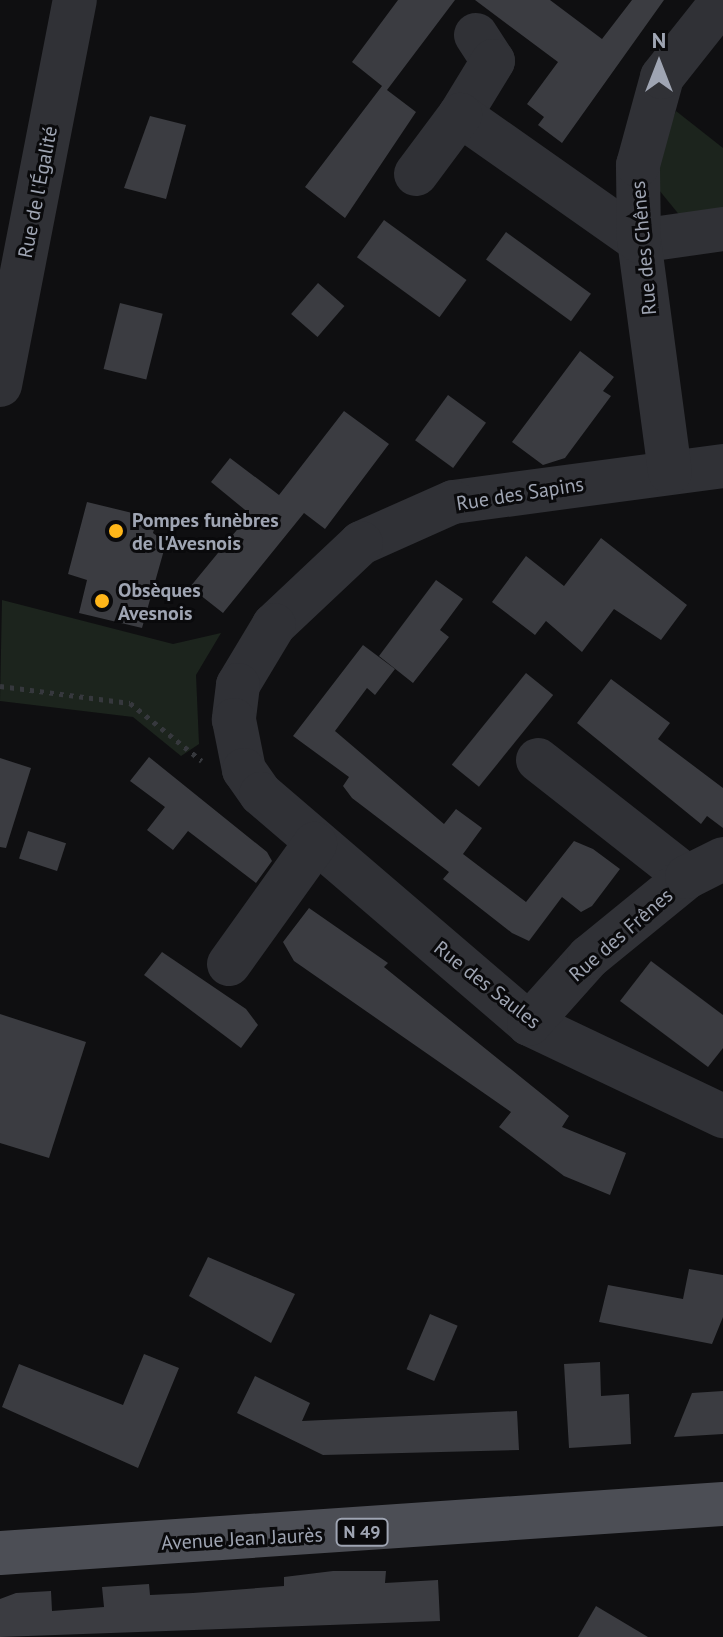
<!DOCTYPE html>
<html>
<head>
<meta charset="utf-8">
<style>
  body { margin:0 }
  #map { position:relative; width:723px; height:1637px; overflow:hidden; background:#0f0f11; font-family:"PT Sans",sans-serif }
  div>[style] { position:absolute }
  .green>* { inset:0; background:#1c241d }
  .building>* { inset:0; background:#3b3c41; transform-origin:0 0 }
  .path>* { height:5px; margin-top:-2.5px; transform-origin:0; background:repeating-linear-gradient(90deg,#36383d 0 4px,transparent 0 10px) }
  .minor>* { height:44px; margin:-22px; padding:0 22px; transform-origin:22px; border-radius:22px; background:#303136 }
  .major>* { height:44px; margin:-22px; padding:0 22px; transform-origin:22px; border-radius:22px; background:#4c4e55 }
  .dots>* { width:22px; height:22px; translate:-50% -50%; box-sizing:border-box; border:4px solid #0a0a0c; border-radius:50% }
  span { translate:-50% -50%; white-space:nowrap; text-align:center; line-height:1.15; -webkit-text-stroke:6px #0a0a0c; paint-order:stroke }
  .shield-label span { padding:2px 6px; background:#0a0a0c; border:2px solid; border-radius:6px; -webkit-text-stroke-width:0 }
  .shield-label { font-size:18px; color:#9fa5b3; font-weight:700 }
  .street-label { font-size:20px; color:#9fa5b3 }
  .poi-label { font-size:20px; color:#9fa5b3; font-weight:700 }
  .left { translate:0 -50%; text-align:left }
  .north { position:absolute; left:619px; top:24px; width:80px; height:80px; -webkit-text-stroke:6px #0a0a0c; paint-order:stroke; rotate:0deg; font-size:22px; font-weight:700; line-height:32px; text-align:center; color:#9fa5b3 }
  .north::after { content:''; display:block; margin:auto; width:28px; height:36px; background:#9fa5b3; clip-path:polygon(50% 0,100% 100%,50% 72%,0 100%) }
</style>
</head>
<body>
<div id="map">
  <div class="green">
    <div style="clip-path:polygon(676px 111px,723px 148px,723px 216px,681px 217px,659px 190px,659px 151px)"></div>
    <div style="clip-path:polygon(2px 600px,173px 644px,221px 633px,196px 675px,199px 744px,181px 756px,133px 717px,0 701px)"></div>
  </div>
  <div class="building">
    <div style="clip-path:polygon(398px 0,455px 0,387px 90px,416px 112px,345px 218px,305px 187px,382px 86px,352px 62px)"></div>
    <div style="clip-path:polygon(475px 0,550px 0,602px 39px,632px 0,664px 0,562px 143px,538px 125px,544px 117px,527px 104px,558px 62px)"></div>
    <div style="clip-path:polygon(150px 116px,186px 125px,166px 199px,124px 188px)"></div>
    <div style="left:384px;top:220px;width:102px;height:46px;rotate:36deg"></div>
    <div style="left:506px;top:232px;width:105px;height:34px;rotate:36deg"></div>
    <div style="left:318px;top:283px;width:35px;height:41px;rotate:41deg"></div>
    <div style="left:120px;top:303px;width:44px;height:68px;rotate:14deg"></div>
    <div style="clip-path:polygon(580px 351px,614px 377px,603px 391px,611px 396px,565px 458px,543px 465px,512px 442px)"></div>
    <div style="left:448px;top:395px;width:47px;height:56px;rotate:36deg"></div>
    <div style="clip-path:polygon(344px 411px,389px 444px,325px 529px,304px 513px,223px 613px,190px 587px,250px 514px,211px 482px,230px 458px,279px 495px)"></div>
    <div style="clip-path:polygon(87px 502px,157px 519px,153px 533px,166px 543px,142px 628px,79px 613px,87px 580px,68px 574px)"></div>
    <div style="clip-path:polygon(601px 538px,687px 605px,661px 640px,614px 609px,582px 652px,546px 621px,535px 635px,492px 602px,526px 556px,564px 586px)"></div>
    <div style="clip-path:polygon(436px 580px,463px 599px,440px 630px,449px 637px,413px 683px,379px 656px)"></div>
    <div style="clip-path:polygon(363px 645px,395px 669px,375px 695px,367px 688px,335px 731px,444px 824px,456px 809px,482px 828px,463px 854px,526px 902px,574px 841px,593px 849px,620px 869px,592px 906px,581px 912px,562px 897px,529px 941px,512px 933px,443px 879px,449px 872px,352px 798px,343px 786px,349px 777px,293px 736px)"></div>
    <div style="left:526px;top:673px;width:35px;height:118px;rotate:39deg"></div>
    <div style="clip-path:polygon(611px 679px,670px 723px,658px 739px,723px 788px,723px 828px,707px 816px,701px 824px,577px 723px)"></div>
    <div style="clip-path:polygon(149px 757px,267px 852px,272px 861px,256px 883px,188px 831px,173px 850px,147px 830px,165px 807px,130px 781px)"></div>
    <div style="clip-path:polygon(0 758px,31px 768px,6px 848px,0 847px)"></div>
    <div style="left:28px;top:831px;width:40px;height:29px;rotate:18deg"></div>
    <div style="clip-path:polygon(309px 908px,388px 963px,384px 967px,569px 1116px,562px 1127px,626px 1153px,610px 1195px,564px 1176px,499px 1127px,511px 1112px,294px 961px,283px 942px)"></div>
    <div style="clip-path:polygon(162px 952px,246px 1009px,258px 1025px,241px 1048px,144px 975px)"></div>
    <div style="clip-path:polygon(651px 961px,723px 1015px,723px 1048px,708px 1067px,620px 1001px)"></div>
    <div style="clip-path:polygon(0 1014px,86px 1042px,49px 1158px,0 1143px)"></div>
    <div style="clip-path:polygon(208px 1257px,295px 1294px,271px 1343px,189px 1296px)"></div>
    <div style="clip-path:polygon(689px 1269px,723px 1275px,723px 1317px,712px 1344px,599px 1322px,608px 1285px,683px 1299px)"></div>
    <div style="left:430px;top:1314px;width:30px;height:60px;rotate:23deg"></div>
    <div style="clip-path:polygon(144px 1354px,179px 1368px,138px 1468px,2px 1407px,19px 1364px,123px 1405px)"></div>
    <div style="clip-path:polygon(600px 1362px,601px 1396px,629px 1394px,631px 1444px,569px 1448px,564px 1364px)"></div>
    <div style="clip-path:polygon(255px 1376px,310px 1403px,302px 1421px,517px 1411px,519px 1450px,323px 1455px,237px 1413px)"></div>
    <div style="clip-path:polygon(723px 1391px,723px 1434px,674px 1437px,692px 1393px)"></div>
    <div style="clip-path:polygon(333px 1571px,386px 1571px,385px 1583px,438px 1580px,440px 1621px,0 1637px,0 1599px,16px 1593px,51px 1591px,52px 1611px,104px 1607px,102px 1587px,149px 1584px,150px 1595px,193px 1593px,284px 1586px,284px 1577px)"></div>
    <div style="clip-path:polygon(596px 1606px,648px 1637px,578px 1637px)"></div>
  </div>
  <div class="path">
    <div style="left:0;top:686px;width:131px;rotate:7.5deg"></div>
    <div style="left:130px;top:703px;width:92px;rotate:38.9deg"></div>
  </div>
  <div class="minor">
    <div style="left:476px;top:35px;width:31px;rotate:57deg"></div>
    <div style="left:493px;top:61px;width:63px;rotate:121.4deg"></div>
    <div style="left:460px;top:115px;width:219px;rotate:35.1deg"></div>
    <div style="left:639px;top:241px;width:85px;rotate:-8.1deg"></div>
    <div style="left:416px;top:174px;width:74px;rotate:-53.3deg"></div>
    <div style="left:0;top:385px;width:392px;rotate:-79deg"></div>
    <div style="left:723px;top:466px;width:272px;rotate:172.4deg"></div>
    <div style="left:453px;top:502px;width:101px;rotate:156deg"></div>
    <div style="left:361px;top:543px;width:120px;rotate:136.7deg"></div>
    <div style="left:274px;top:625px;width:70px;rotate:121deg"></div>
    <div style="left:238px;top:685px;width:35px;rotate:97deg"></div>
    <div style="left:234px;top:720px;width:51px;rotate:78.7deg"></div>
    <div style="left:244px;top:770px;width:29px;rotate:55deg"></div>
    <div style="left:261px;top:794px;width:353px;rotate:40.6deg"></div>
    <div style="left:529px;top:1024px;width:215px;rotate:25.4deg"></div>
    <div style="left:670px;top:472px;width:233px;rotate:-97.6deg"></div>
    <div style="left:639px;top:241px;width:76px;rotate:-90.8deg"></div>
    <div style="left:638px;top:165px;width:91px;rotate:-74.7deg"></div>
    <div style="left:662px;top:77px;width:98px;rotate:-51.6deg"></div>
    <div style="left:538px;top:760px;width:189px;rotate:38.1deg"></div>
    <div style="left:229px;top:964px;width:148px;rotate:-54.4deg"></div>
    <div style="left:529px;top:1024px;width:90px;rotate:-48.2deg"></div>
    <div style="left:589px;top:957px;width:127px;rotate:-39.2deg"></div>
    <div style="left:687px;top:877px;width:40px;rotate:-26.6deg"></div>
  </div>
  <div class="major">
    <div style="left:0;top:1553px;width:725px;rotate:-3.88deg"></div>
  </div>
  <div class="dots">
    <div style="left:116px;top:531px;background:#ffb619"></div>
    <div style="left:102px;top:601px;background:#ffb619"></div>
  </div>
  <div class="shield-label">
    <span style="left:362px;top:1532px">N 49</span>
  </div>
  <div class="street-label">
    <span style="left:38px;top:192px;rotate:-79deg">Rue de l'Égalité</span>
    <span style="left:644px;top:248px;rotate:-95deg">Rue des Chênes</span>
    <span style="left:520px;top:494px;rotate:-9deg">Rue des Sapins</span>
    <span style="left:621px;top:935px;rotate:-41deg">Rue des Frênes</span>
    <span style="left:487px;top:985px;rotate:38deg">Rue des Saules</span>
    <span style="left:242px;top:1539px;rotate:-3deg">Avenue Jean Jaurès</span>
  </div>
  <div class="poi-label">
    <span class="left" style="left:132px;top:532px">Pompes funèbres<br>de l'Avesnois</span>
    <span class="left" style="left:118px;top:602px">Obsèques<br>Avesnois</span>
  </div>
  <div class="north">N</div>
</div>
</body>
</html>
